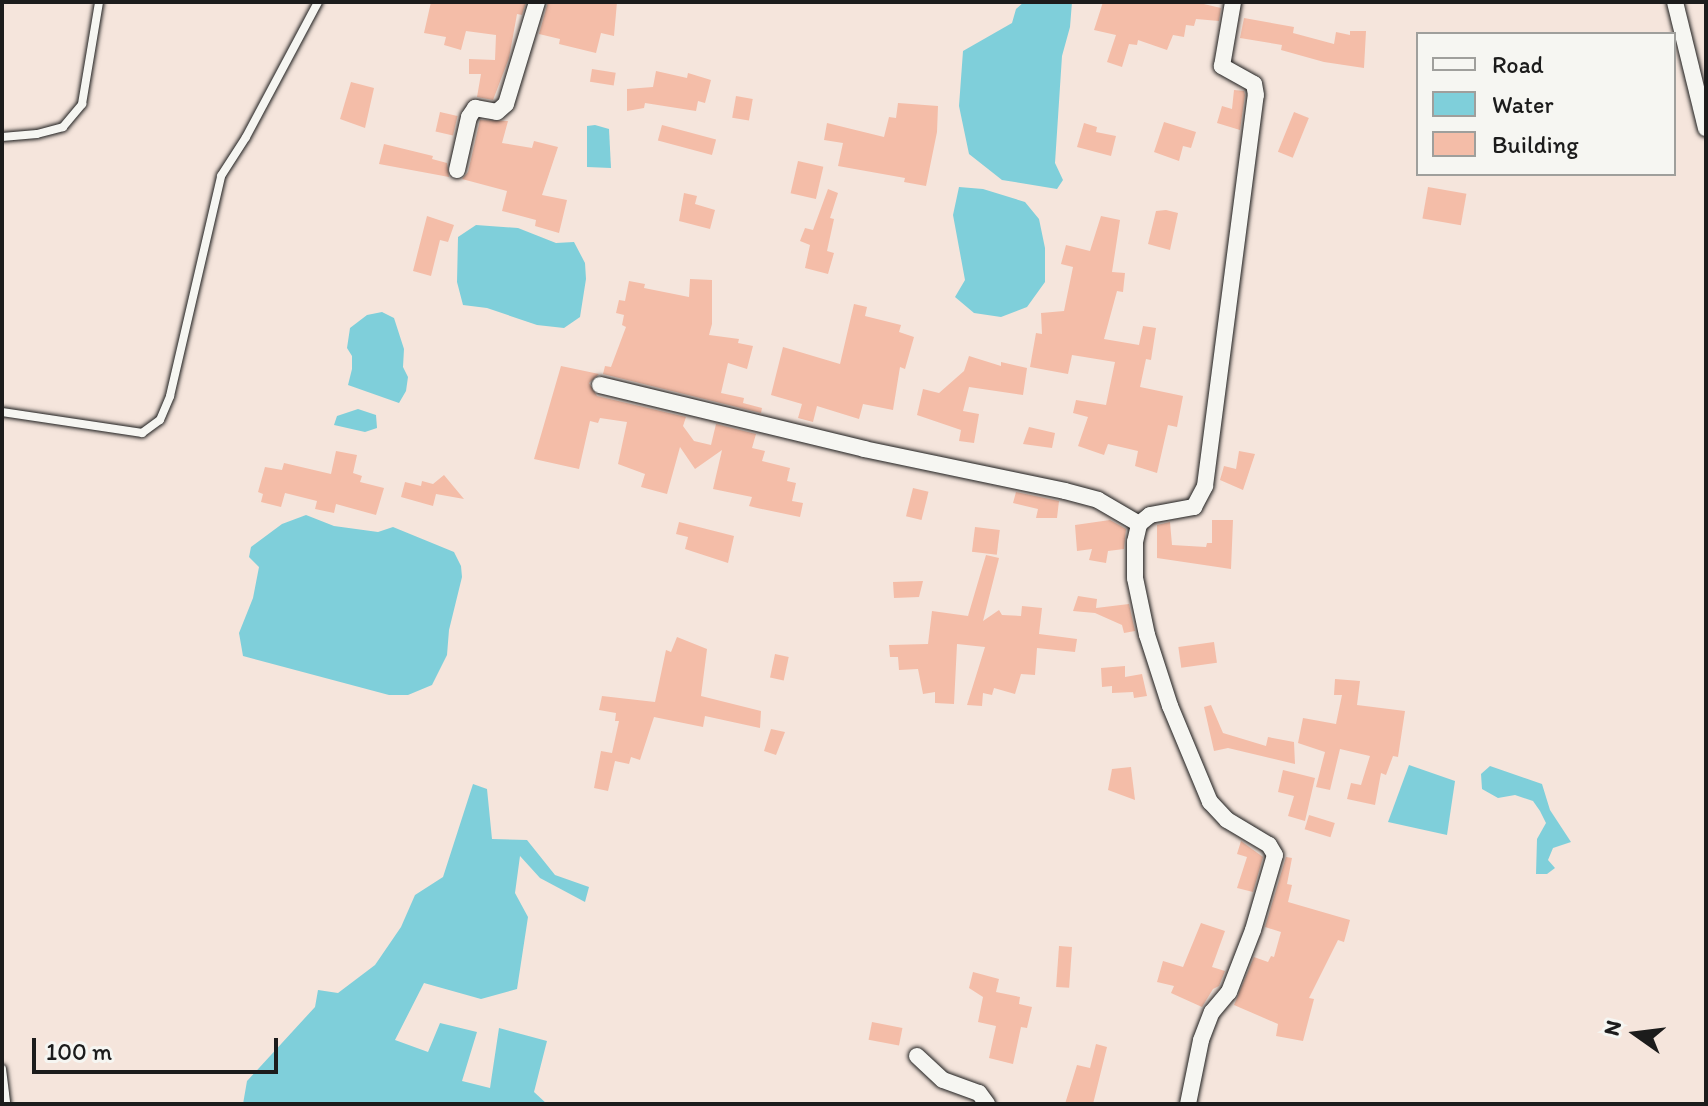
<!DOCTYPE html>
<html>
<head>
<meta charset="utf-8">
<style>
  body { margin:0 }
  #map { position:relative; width:1708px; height:1106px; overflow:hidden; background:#f5e5dc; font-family:Itim,sans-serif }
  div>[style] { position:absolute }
  .water>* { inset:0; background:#7fcfda }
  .building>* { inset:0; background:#f4bda8; transform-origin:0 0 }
  .roads { filter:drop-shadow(0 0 2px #1c1c1c) drop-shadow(0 0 2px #1c1c1c) }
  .lane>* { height:8px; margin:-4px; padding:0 4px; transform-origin:4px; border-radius:4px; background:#f6f6f2 }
  .street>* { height:16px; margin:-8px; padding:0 8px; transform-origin:8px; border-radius:8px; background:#f6f6f2 }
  span { translate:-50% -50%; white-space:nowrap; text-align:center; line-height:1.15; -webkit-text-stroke:7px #f6f6f2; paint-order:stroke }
  .frame { position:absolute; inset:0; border:4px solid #1c1c1c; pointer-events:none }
  .legend { position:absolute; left:1416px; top:32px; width:260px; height:144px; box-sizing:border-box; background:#f6f6f2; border:2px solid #9f9f9c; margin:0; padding:10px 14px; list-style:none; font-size:24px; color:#1c1c1c }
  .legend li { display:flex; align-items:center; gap:16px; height:40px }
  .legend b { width:40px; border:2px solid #9f9f9c }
  .north { position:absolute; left:1596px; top:994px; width:80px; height:80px; -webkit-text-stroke:6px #f6f6f2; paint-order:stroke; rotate:284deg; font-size:22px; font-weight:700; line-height:32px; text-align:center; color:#1c1c1c }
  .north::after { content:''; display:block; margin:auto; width:28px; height:36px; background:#1c1c1c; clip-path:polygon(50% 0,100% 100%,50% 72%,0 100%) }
  .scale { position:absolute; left:32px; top:1038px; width:246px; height:36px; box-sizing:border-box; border:4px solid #1c1c1c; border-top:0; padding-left:10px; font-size:24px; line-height:28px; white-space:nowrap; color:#1c1c1c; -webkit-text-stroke:6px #f6f6f2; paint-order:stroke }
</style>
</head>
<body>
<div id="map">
  <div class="water">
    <div style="clip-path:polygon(1024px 2px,1072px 2px,1070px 27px,1062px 56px,1055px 163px,1063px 180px,1057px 189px,1002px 180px,969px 154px,959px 106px,963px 51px,1012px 23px,1016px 9px)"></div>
    <div style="clip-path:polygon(595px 125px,609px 129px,611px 168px,587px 167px,587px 126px)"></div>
    <div style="clip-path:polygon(959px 187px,983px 189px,1025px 202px,1039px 219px,1045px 248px,1045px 282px,1027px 307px,1001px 317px,974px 313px,955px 297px,965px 280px,953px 215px)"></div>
    <div style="clip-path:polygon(476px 225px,518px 228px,556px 243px,574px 242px,585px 263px,586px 279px,580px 317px,564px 328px,537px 325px,487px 308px,463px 305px,457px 282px,458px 237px)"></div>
    <div style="clip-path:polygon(382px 312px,394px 318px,404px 349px,403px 367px,408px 377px,406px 391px,399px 403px,348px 385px,352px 369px,352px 356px,347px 348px,350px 328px,367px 315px)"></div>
    <div style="clip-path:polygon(358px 409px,376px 415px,377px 428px,365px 432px,334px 425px,337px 416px)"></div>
    <div style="clip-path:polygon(306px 515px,334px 526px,378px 532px,393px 527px,454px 552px,461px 566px,462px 577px,449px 630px,447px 655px,432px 685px,408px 695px,389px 695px,243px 656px,239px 633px,253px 598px,259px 567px,249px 557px,251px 547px,282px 524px)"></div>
    <div style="clip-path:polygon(1409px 765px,1455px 781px,1447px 835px,1388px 822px)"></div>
    <div style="clip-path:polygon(1490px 766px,1542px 784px,1550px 810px,1571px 842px,1553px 848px,1548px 860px,1555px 868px,1547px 874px,1536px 874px,1537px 839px,1546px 823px,1540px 811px,1533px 801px,1515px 795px,1498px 798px,1482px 789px,1481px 774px)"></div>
    <div style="clip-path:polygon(473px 784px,487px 789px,492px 839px,527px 840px,555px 875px,589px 887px,585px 902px,540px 878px,520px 856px,515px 893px,528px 917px,517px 989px,481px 999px,424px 983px,395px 1040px,428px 1052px,440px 1023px,477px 1032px,462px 1081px,490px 1088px,499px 1028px,547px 1041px,534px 1092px,547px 1104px,243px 1104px,247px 1081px,315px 1007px,318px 990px,338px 993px,375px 965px,401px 927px,415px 895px,443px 877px)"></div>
  </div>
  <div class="building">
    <div style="clip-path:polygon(431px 2px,526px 2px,522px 15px,517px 14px,509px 58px,493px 100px,477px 97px,481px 74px,469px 74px,469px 59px,495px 60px,496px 35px,466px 31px,461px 50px,444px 45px,446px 37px,424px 33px)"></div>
    <div style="clip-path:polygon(548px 2px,617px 2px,614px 36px,601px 33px,596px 53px,559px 44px,560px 39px,539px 34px)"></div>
    <div style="clip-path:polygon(1103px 2px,1195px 2px,1221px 8px,1219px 21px,1196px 19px,1194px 26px,1186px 25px,1184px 37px,1173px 35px,1167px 50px,1138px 40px,1137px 45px,1129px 44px,1122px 67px,1107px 62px,1116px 35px,1094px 30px)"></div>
    <div style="clip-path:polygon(1244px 18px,1294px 27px,1293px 33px,1334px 44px,1336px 32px,1350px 35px,1350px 31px,1366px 31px,1364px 68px,1324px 62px,1281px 50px,1282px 45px,1240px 38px)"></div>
    <div style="left:592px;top:69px;width:24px;height:13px;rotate:9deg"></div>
    <div style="clip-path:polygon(656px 71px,687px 78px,688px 73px,711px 80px,705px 103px,698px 101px,696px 111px,645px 103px,644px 108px,627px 111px,627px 89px,653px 87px)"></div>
    <div style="clip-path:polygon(351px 82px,374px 88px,365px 128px,340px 119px)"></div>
    <div style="clip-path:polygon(1234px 90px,1244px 91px,1245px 95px,1240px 130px,1217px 123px,1222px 106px,1232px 109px)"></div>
    <div style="left:736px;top:96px;width:17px;height:22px;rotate:10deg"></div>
    <div style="clip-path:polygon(898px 103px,938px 106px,937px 132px,926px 186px,904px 182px,905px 178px,838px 166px,843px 143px,824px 140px,827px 123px,884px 137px,889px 117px,896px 118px)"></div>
    <div style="left:440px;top:112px;width:18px;height:20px;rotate:13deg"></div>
    <div style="left:1294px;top:112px;width:16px;height:43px;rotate:22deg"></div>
    <div style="clip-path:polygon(480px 120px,508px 121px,502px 143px,532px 148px,534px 141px,558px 147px,542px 195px,567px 200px,559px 233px,535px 226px,536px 220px,502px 211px,507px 191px,462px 179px,468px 172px)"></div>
    <div style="clip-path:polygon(1164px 122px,1196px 132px,1191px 148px,1183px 146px,1179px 161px,1154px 152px)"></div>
    <div style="clip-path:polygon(1084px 123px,1097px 127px,1096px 132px,1116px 136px,1111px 156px,1077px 147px)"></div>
    <div style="left:662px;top:125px;width:56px;height:16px;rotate:15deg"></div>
    <div style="clip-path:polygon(384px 144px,433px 156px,432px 159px,447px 163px,449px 177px,379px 164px)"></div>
    <div style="left:798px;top:161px;width:26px;height:33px;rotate:13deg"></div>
    <div style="left:1428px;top:187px;width:39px;height:32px;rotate:10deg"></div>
    <div style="clip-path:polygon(828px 189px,838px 193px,830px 218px,834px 219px,827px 251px,834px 253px,828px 274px,805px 268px,810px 245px,800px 241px,805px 228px,813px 230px)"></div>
    <div style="clip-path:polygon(684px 193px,697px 196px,695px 204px,715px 210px,710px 229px,679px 221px)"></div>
    <div style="clip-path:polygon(1166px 210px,1178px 213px,1170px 250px,1148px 244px,1156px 211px)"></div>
    <div style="clip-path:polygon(427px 216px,454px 225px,448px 242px,440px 240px,431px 276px,413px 271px)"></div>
    <div style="clip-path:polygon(1101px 216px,1120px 220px,1112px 272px,1125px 273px,1123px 292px,1117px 291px,1104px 339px,1139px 345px,1143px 326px,1156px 328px,1151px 360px,1146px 359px,1140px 387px,1183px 396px,1177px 427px,1168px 425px,1157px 473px,1135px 466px,1138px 451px,1108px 444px,1104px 455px,1078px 446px,1088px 417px,1073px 413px,1076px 400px,1106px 405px,1115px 362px,1072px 355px,1068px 374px,1030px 367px,1036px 333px,1042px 334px,1041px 313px,1064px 311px,1073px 267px,1061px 264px,1066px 245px,1090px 251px)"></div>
    <div style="clip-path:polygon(690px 279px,712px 280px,712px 324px,709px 335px,739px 339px,738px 343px,753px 346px,747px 369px,728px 363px,721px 393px,744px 398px,743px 403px,762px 408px,761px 413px,603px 374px,605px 366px,611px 367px,626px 327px,622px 325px,624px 315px,616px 313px,619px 300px,625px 301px,629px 281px,645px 284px,644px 288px,689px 297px)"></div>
    <div style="clip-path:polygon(854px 304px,867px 307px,865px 316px,901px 325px,899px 332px,914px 337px,905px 369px,900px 367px,893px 410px,863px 404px,859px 419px,817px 406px,813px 422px,798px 418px,802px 404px,771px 395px,783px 347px,840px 364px)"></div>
    <div style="clip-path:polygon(969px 356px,1001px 366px,1001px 362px,1027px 368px,1023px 395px,969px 387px,963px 411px,979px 414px,974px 443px,959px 441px,961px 430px,917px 415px,923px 389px,939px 393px,964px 371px)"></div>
    <div style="clip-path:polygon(561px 366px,599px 374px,589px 383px,597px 396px,686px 417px,683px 426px,694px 441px,711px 445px,716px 424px,756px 434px,752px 448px,765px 451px,762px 461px,790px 468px,787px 481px,796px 483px,792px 501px,803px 503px,800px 517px,757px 508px,749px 506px,752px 497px,713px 489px,722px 450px,695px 469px,680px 447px,667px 494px,641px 487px,645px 474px,618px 464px,627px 422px,600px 418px,598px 423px,590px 421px,579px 469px,534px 459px)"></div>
    <div style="clip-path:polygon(1029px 427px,1055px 433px,1052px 448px,1023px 444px)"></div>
    <div style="clip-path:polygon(336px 451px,357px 455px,353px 473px,362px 476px,360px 482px,384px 488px,376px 515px,336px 504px,334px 513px,315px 509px,317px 501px,285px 493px,281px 507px,261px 502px,263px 494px,258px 492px,265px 467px,282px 470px,284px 463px,331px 474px)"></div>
    <div style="clip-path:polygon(1239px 451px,1255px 454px,1243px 490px,1220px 480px,1224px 466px,1236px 469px)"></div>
    <div style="clip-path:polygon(444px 475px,464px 499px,436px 494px,433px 506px,401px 497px,405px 482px,421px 486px,422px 481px,433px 484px)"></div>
    <div style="left:913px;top:488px;width:16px;height:29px;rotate:14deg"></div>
    <div style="clip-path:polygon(1016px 492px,1059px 501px,1057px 518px,1036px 518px,1038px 509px,1013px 503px)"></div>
    <div style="clip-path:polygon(1110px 520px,1126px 529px,1124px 549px,1108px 551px,1106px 563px,1089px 560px,1092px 549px,1077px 551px,1075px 525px)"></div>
    <div style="clip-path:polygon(1212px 520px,1233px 520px,1231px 569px,1157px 558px,1157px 525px,1170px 522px,1172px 545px,1206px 547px,1207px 543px,1212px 543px)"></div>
    <div style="clip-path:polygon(679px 522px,734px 536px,728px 563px,685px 549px,688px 537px,676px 534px)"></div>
    <div style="left:975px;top:527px;width:25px;height:25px;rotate:7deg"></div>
    <div style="clip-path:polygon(986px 555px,999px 558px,983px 621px,999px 610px,1002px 615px,1021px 616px,1022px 606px,1042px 608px,1039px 634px,1077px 639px,1075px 652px,1037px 648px,1035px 675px,1021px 674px,1015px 694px,994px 688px,992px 695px,983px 693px,982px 706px,967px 705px,985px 647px,957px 644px,954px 704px,935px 703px,935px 692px,923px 694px,918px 669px,899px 670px,898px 657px,890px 657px,889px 645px,928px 644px,932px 611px,968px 616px)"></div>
    <div style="clip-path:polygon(923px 581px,919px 597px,894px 598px,893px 582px)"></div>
    <div style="clip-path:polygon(1078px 596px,1097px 599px,1096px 608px,1129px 604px,1135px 631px,1124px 633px,1122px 625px,1095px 613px,1073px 611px)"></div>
    <div style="clip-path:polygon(677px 637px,707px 649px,701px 696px,761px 711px,760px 728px,705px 716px,703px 727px,654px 717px,640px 760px,631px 757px,629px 764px,615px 761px,608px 791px,594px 788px,601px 751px,612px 753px,619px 721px,615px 721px,616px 713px,599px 710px,602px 696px,655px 702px,666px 650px,671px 652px)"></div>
    <div style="left:1214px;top:642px;width:21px;height:36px;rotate:82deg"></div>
    <div style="left:775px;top:654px;width:14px;height:24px;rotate:12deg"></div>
    <div style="clip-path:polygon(1125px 666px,1125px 677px,1142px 674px,1147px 696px,1134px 698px,1133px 692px,1112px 693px,1112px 686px,1102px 687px,1101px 668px)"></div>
    <div style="clip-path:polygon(1335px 679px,1360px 681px,1357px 705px,1405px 711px,1398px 757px,1393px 756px,1386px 775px,1381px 773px,1375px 805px,1347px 799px,1351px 783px,1361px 785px,1370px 756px,1340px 749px,1330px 790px,1316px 787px,1325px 752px,1298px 743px,1303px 718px,1336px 724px,1342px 695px,1334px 695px)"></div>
    <div style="clip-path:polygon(1211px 705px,1223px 733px,1266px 746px,1268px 737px,1294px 742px,1295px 764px,1228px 748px,1214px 751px,1204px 707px)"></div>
    <div style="clip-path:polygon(771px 729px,785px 732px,776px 755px,764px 751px)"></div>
    <div style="clip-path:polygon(1131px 767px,1135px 800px,1108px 790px,1112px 769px)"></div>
    <div style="clip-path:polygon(1283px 770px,1315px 778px,1305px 821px,1288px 816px,1294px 796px,1278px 792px)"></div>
    <div style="left:1309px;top:815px;width:27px;height:15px;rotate:17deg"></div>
    <div style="clip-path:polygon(1241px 841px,1263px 857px,1253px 892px,1237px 888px,1247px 857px,1237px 854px)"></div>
    <div style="clip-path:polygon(1286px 857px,1292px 858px,1287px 884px,1292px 885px,1288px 902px,1350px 920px,1344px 942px,1338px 940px,1309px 998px,1314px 999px,1303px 1041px,1276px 1036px,1278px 1024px,1234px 1005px,1254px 957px,1268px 962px,1271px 956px,1274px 957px,1281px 932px,1265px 927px)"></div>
    <div style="clip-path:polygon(1201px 923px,1225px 931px,1212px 967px,1225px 971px,1219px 986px,1213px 989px,1202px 1007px,1171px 993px,1174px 986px,1157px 982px,1163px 961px,1183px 967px)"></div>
    <div style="left:1059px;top:946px;width:13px;height:41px;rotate:4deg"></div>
    <div style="clip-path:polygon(973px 972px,999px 979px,996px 992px,1020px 997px,1019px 1004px,1032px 1007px,1027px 1028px,1021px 1027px,1013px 1064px,989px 1058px,996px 1026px,978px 1022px,983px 997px,969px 988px)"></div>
    <div style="left:872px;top:1022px;width:31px;height:18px;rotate:11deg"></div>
    <div style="clip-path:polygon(1096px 1044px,1107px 1047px,1093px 1104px,1065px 1104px,1077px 1065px,1090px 1068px)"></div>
  </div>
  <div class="roads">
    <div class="lane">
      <div style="left:2px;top:137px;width:35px;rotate:-5deg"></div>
      <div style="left:37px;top:134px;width:27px;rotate:-15deg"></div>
      <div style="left:63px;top:127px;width:30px;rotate:-50deg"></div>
      <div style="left:82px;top:104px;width:103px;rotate:-80.5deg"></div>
      <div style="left:2px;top:412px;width:142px;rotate:8.5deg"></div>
      <div style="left:142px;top:433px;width:22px;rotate:-36deg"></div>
      <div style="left:160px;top:420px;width:26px;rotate:-67deg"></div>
      <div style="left:170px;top:396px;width:226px;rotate:-76.9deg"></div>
      <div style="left:221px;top:176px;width:46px;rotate:-57.3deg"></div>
      <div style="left:246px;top:137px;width:153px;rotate:-61.9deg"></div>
      <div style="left:2px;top:1069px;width:35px;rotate:83deg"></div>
    </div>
    <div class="street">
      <div style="left:1675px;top:2px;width:130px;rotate:76.2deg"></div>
      <div style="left:457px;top:170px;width:54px;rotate:-77.2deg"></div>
      <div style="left:469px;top:117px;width:11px;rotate:-56deg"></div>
      <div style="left:475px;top:108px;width:22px;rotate:10deg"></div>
      <div style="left:497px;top:112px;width:12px;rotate:-42deg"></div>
      <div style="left:506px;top:104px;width:107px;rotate:-73.1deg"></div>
      <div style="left:600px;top:385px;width:272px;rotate:13.6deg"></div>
      <div style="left:864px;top:449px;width:205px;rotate:11.8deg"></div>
      <div style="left:1065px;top:491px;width:34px;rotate:15deg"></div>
      <div style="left:1098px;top:500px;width:48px;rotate:30.3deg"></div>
      <div style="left:917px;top:1056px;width:35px;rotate:43deg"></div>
      <div style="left:943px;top:1080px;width:38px;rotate:20deg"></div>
      <div style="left:979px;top:1093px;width:14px;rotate:54deg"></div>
      <div style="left:1188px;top:1104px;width:65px;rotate:-78.5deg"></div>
      <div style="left:1201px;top:1040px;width:30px;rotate:-69deg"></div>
      <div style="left:1212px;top:1012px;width:26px;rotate:-50deg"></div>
      <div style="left:1229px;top:992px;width:66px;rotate:-68.8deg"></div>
      <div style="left:1253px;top:930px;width:78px;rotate:-73.7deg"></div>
      <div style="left:1275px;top:855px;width:12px;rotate:-121deg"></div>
      <div style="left:1269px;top:845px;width:49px;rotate:-149.2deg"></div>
      <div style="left:1227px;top:820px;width:25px;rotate:-133deg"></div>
      <div style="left:1210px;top:802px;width:104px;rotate:-112.6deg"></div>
      <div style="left:1170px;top:706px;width:75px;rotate:-107.9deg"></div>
      <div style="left:1147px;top:635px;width:58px;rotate:-101.9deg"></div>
      <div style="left:1135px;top:578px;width:36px;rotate:-90deg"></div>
      <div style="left:1135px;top:542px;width:18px;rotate:-77deg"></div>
      <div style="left:1139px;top:524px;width:14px;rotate:-39deg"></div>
      <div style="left:1150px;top:515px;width:45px;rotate:-10.3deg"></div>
      <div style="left:1194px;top:507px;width:24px;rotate:-62deg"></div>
      <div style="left:1205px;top:486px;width:394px;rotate:-82.6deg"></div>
      <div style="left:1256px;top:95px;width:11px;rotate:-100deg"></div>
      <div style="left:1254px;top:84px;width:37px;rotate:-151deg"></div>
      <div style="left:1222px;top:66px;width:65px;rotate:-80.2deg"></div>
    </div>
  </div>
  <div class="frame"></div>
  <ul class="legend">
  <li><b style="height:10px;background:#f6f6f2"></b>Road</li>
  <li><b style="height:22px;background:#7fcfda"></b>Water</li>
  <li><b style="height:22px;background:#f4bda8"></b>Building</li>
  </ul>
  <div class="north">N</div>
  <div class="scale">100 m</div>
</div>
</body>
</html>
